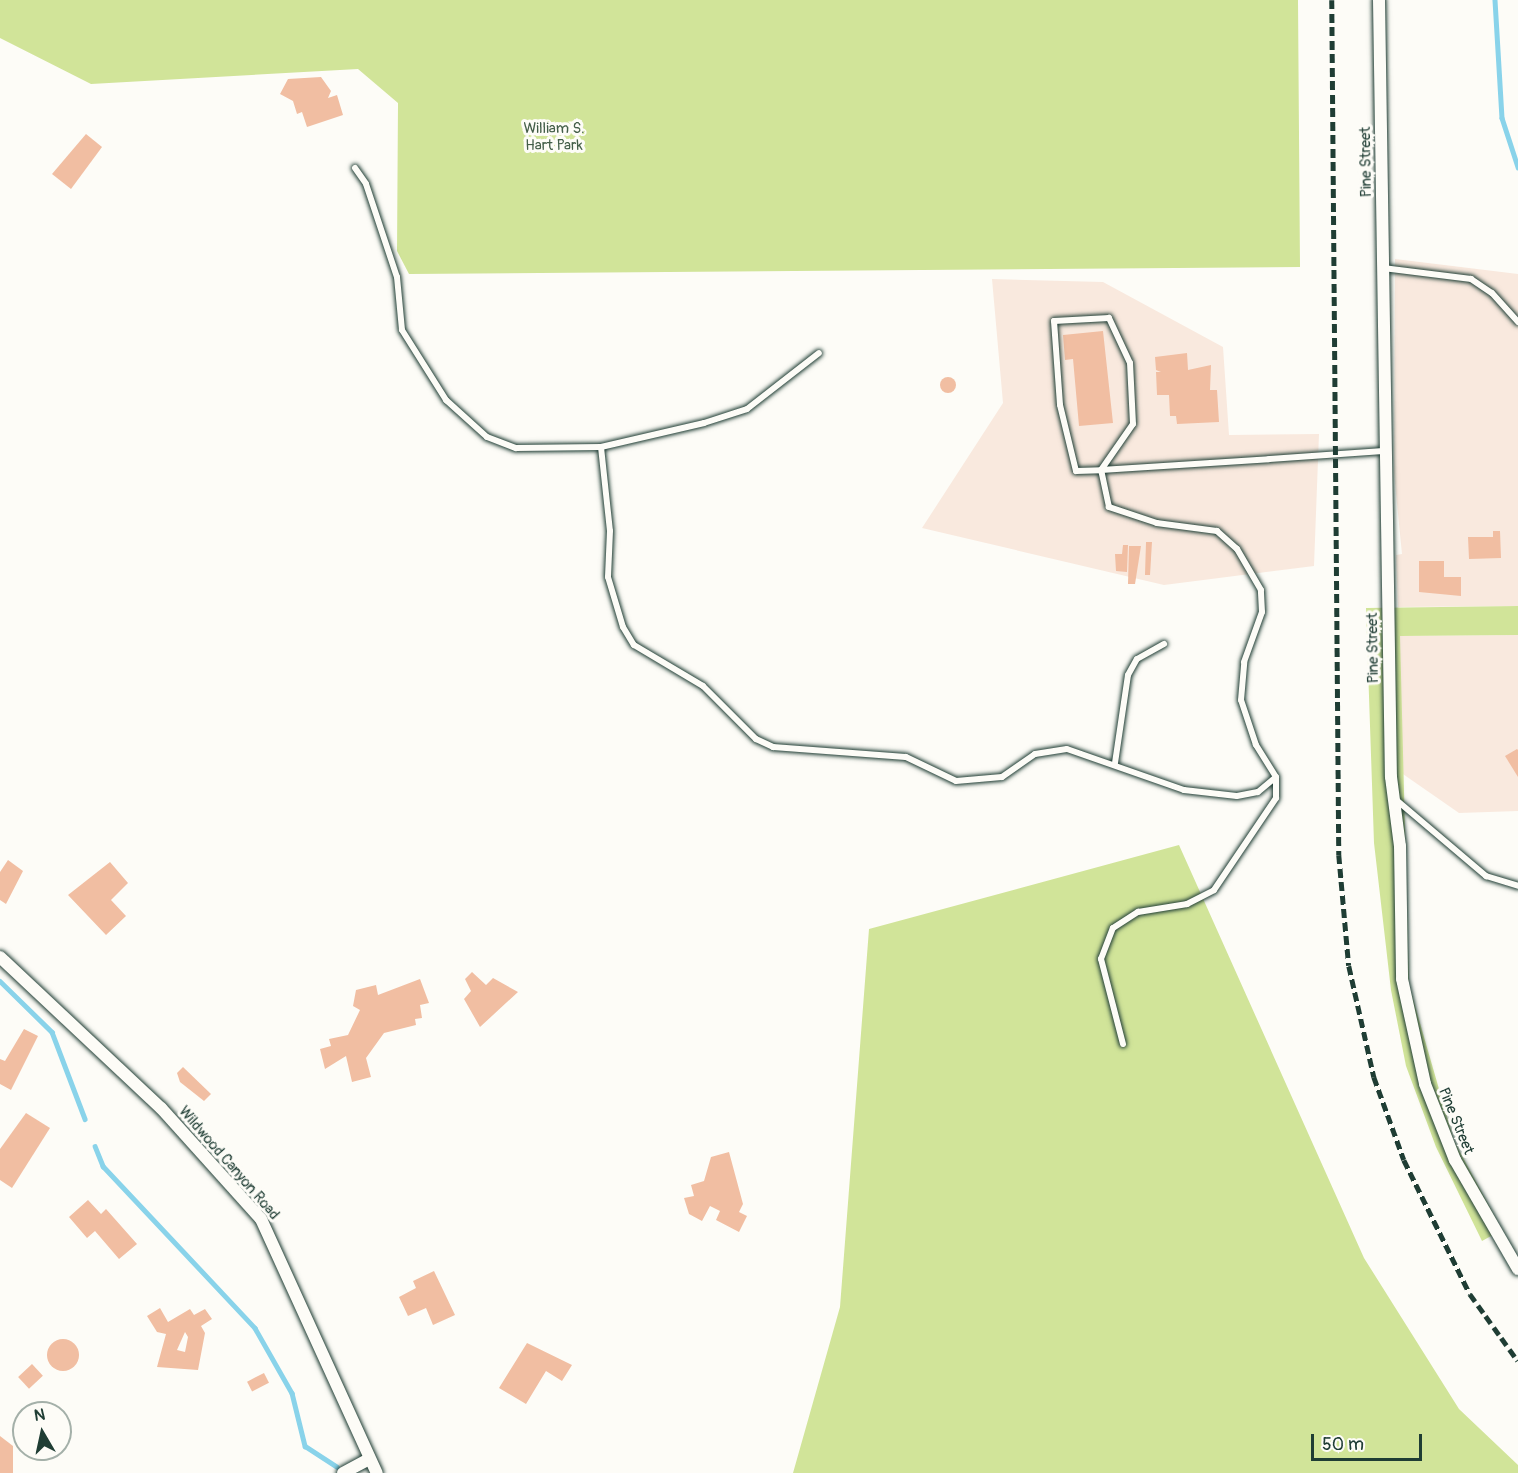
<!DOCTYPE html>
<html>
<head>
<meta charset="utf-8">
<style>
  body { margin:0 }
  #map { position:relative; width:1518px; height:1473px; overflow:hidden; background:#fdfcf7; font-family:Pangolin,sans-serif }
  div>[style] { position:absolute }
  .built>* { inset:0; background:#f9e9de }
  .green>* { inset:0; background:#d1e499 }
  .stream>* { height:4.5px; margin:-2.25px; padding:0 2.25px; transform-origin:2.25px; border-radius:2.25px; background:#89d3ea }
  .building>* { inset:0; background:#f1bea2; transform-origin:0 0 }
  .round { border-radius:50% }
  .roads { filter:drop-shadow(0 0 2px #1f3d34) drop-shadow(0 0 2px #1f3d34) }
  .lane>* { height:6px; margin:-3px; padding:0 3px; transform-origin:3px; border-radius:3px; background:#fdfcf7 }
  .street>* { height:12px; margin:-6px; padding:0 6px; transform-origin:6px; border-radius:6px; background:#fdfcf7 }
  .rail>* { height:4.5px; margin-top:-2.25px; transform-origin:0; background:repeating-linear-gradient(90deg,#1f3d34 0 9px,transparent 0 13.5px) }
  span { translate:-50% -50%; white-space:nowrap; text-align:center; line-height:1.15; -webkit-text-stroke:6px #fdfcf7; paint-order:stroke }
  .park-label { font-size:15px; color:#435e48 }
  .street-label { font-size:15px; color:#1f3d34 }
  .north { position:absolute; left:12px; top:1401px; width:60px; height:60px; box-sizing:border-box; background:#fdfcf7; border:2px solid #a4b0a9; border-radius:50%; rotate:351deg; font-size:16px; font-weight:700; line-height:24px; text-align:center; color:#1f3d34 }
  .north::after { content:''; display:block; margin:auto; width:21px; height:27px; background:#1f3d34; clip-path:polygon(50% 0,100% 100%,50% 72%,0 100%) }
  .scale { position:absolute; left:1311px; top:1434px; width:111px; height:27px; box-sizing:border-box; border:3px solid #1f3d34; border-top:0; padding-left:8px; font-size:18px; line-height:21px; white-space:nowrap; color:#1f3d34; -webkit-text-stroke:4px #fdfcf7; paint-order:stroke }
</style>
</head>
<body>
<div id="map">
  <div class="built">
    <div style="clip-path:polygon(1395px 259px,1518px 274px,1518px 606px,1398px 607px,1396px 555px,1402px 554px,1394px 473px)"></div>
    <div style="clip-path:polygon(992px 279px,1103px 282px,1223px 347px,1229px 435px,1319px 434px,1314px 566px,1164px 585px,922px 528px,1003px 403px)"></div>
    <div style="clip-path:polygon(1518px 635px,1518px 811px,1459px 813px,1400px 772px,1400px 636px)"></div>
  </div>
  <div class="green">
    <div style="clip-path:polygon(0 0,1298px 0,1300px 267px,409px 274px,397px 251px,398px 103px,358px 69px,91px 84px,0 38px)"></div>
    <div style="clip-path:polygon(1518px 606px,1518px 635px,1400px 636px,1409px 985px,1454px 1141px,1502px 1230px,1482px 1241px,1436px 1147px,1406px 1066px,1391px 990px,1374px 843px,1366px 608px)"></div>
    <div style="clip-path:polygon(1179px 845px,1364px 1258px,1459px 1409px,1518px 1465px,1518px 1473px,793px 1473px,840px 1307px,869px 929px)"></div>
  </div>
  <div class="stream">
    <div style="left:1495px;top:0;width:118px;rotate:86.6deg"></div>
    <div style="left:1502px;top:118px;width:52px;rotate:71.9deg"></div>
    <div style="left:0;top:981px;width:73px;rotate:44.4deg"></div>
    <div style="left:52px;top:1032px;width:93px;rotate:69.2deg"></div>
    <div style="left:95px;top:1146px;width:22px;rotate:68deg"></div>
    <div style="left:103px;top:1166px;width:222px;rotate:46.8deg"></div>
    <div style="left:255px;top:1328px;width:75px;rotate:60.4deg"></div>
    <div style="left:292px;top:1393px;width:55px;rotate:76.2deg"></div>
    <div style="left:305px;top:1446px;width:38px;rotate:33deg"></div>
  </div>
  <div class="building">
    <div style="clip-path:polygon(321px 77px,331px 91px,328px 98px,337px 95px,343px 115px,307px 127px,302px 112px,297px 114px,293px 101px,280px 94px,288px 79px)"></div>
    <div style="clip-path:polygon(86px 134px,102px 147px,71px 189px,52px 174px)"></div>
    <div style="clip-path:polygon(1103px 331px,1113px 423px,1079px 426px,1073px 359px,1065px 360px,1063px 335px)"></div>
    <div style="clip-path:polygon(1187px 353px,1188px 370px,1211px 365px,1210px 390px,1217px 390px,1219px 422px,1177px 424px,1176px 416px,1170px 416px,1169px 395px,1157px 395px,1156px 372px,1161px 372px,1156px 370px,1155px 357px)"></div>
    <div class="round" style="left:940px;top:377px;width:16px;height:16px"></div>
    <div style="clip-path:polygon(1493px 531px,1500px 531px,1501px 558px,1469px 559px,1468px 537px,1493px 537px)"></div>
    <div style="clip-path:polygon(1146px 542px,1152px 542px,1150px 575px,1145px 575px)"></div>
    <div style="clip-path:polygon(1123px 545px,1128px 545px,1127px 572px,1116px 571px,1115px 554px,1122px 554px)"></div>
    <div style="clip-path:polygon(1129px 546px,1141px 546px,1135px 584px,1128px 584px)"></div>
    <div style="clip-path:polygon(1419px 561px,1444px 561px,1444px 577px,1461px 577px,1461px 596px,1419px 592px)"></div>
    <div style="clip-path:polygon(1517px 749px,1518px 750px,1518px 777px,1505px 756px)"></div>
    <div style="clip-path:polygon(8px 860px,23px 871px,6px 904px,0 900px,0 872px)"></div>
    <div style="clip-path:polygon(110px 862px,128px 883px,111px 900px,126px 916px,106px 935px,68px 895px)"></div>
    <div style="clip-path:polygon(472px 972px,486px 985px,493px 978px,518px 992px,480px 1027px,464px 999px,471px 991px,465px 979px)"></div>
    <div style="clip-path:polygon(420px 979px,429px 1003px,420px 1005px,422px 1018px,415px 1019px,416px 1025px,384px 1033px,366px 1058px,371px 1077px,352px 1082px,346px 1056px,325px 1069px,320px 1049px,331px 1046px,329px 1039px,348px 1035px,360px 1010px,353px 1006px,356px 990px,376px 985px,378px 995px)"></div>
    <div style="clip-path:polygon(24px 1029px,38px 1036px,11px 1090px,0 1084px,0 1059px,5px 1061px)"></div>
    <div style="clip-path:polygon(183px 1067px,211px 1094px,204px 1101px,180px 1082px,177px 1073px)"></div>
    <div style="clip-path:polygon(26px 1113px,50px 1128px,12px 1188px,0 1180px,0 1149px)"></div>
    <div style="clip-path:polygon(729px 1152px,743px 1204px,739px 1212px,747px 1216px,739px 1232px,716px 1220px,720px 1211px,710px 1206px,702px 1221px,689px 1214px,684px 1198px,694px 1196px,691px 1185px,704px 1181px,711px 1157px)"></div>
    <div style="clip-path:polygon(88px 1200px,101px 1214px,106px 1209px,137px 1244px,119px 1259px,95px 1231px,87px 1238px,69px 1217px)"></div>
    <div style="clip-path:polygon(434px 1271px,455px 1315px,433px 1325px,426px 1308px,408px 1316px,399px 1297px,416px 1288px,413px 1281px)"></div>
    <div style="clip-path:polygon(evenodd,160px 1308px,168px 1322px,190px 1309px,194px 1315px,205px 1309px,212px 1319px,201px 1326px,205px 1333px,198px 1370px,157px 1367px,166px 1334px,157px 1332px,147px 1316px,160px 1308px,185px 1332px,188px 1337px,185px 1352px,177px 1350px,185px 1332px)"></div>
    <div class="round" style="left:47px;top:1339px;width:32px;height:32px"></div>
    <div style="clip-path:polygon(527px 1343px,572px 1365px,562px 1381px,546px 1371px,526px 1404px,499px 1388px)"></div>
    <div style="left:32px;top:1364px;width:16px;height:19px;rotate:47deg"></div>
    <div style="left:264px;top:1373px;width:11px;height:19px;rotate:63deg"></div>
    <div style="clip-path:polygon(0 1436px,13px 1446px,13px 1473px,0 1473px)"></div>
  </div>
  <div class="roads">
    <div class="lane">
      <div style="left:355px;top:168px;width:19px;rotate:55deg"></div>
      <div style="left:366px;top:184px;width:98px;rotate:71.6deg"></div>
      <div style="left:397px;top:277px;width:53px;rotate:84.6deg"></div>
      <div style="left:402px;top:330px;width:83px;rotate:57.8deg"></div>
      <div style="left:446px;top:400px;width:55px;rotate:42.1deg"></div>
      <div style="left:487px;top:437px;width:31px;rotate:21deg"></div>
      <div style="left:516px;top:448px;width:85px;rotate:-0.7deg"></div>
      <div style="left:601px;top:447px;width:106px;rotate:-13.1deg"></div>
      <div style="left:704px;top:423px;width:45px;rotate:-18deg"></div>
      <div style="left:747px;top:409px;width:91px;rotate:-37.9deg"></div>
      <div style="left:1383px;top:268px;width:89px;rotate:7.1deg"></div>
      <div style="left:1471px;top:279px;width:25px;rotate:34deg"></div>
      <div style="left:1492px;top:293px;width:39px;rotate:48deg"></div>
      <div style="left:601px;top:447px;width:84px;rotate:83.9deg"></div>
      <div style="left:610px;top:531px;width:46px;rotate:92.5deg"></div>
      <div style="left:608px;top:577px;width:52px;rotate:73.3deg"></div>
      <div style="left:623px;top:627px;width:21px;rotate:59deg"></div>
      <div style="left:634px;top:645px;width:80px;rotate:30.7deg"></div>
      <div style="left:703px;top:686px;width:75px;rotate:45deg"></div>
      <div style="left:756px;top:739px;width:19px;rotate:25deg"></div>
      <div style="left:773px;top:747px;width:133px;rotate:4.3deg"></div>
      <div style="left:906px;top:757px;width:55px;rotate:25.6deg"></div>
      <div style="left:956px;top:781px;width:46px;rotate:-5deg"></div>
      <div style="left:1002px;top:777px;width:40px;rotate:-34.9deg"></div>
      <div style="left:1035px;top:754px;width:32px;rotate:-9deg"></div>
      <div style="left:1067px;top:749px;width:124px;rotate:19.3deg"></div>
      <div style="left:1184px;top:790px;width:53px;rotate:6.5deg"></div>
      <div style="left:1237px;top:796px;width:21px;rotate:-11deg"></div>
      <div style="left:1258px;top:792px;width:23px;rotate:-40deg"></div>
      <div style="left:1115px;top:763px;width:89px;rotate:-81.6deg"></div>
      <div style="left:1128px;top:675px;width:18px;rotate:-61deg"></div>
      <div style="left:1137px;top:659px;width:31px;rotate:-29deg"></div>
      <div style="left:1394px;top:798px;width:121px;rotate:40.3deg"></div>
      <div style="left:1486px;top:876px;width:34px;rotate:17deg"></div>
      <div style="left:1123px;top:1044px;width:88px;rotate:-104.5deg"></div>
      <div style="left:1101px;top:959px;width:33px;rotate:-69deg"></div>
      <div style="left:1113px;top:928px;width:30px;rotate:-33deg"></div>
      <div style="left:1138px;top:912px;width:50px;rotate:-9.3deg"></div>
      <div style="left:1187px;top:904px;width:30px;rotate:-27deg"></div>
      <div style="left:1214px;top:890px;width:111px;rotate:-56deg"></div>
      <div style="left:1276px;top:798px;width:21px;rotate:-90deg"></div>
      <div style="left:1276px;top:777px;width:38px;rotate:-122deg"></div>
      <div style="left:1256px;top:745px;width:47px;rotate:-108.4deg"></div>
      <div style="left:1241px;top:700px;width:38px;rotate:-85deg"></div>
      <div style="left:1244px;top:662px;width:53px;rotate:-70.2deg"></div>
      <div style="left:1262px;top:612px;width:22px;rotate:-93deg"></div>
      <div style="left:1261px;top:590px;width:48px;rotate:-120.3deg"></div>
      <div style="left:1237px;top:549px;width:27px;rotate:-138deg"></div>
      <div style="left:1217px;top:531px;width:61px;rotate:-172.4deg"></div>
      <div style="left:1157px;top:523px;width:51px;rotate:-161.6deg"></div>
      <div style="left:1109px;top:507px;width:38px;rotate:-102deg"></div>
      <div style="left:1101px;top:470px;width:56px;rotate:-55.2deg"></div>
      <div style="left:1133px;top:424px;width:61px;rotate:-92.8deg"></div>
      <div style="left:1130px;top:363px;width:50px;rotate:-115deg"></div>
      <div style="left:1109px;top:318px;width:55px;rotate:176.9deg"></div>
      <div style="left:1054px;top:321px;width:84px;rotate:85.9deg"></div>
      <div style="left:1060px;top:405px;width:68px;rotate:76.4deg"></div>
      <div style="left:1076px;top:471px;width:25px;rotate:-2deg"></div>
      <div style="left:1101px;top:470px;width:168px;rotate:-3.7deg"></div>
      <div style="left:1269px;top:459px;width:115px;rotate:-4deg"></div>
    </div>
    <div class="street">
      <div style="left:1379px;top:0;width:777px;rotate:89.12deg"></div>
      <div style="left:1391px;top:777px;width:70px;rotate:82.6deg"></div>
      <div style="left:1400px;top:846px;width:133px;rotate:89.1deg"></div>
      <div style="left:1402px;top:979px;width:107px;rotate:77.6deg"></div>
      <div style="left:1425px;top:1084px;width:82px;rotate:68.5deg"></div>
      <div style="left:1455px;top:1160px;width:126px;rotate:60deg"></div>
      <div style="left:0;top:957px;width:221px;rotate:43.2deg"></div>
      <div style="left:161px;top:1108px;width:149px;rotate:48deg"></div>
      <div style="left:261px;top:1219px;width:279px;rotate:65.5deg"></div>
      <div style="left:343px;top:1473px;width:30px;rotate:-28deg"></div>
    </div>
  </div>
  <div class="rail">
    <div style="left:1332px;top:0;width:855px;rotate:89.53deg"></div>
    <div style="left:1339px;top:855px;width:111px;rotate:84.9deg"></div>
    <div style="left:1349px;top:966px;width:114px;rotate:77.3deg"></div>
    <div style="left:1374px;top:1077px;width:88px;rotate:70.1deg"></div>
    <div style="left:1404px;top:1160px;width:149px;rotate:63.8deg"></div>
    <div style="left:1470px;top:1294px;width:82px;rotate:54.4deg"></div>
  </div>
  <div class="park-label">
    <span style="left:554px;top:137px">William S.<br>Hart Park</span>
  </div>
  <div class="street-label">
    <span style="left:1366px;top:162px;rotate:-91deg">Pine Street</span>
    <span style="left:1373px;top:648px;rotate:-91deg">Pine Street</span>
    <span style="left:1456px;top:1121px;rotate:68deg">Pine Street</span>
    <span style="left:229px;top:1163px;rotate:49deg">Wildwood Canyon Road</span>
  </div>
  <div class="north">N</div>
  <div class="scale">50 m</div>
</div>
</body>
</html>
